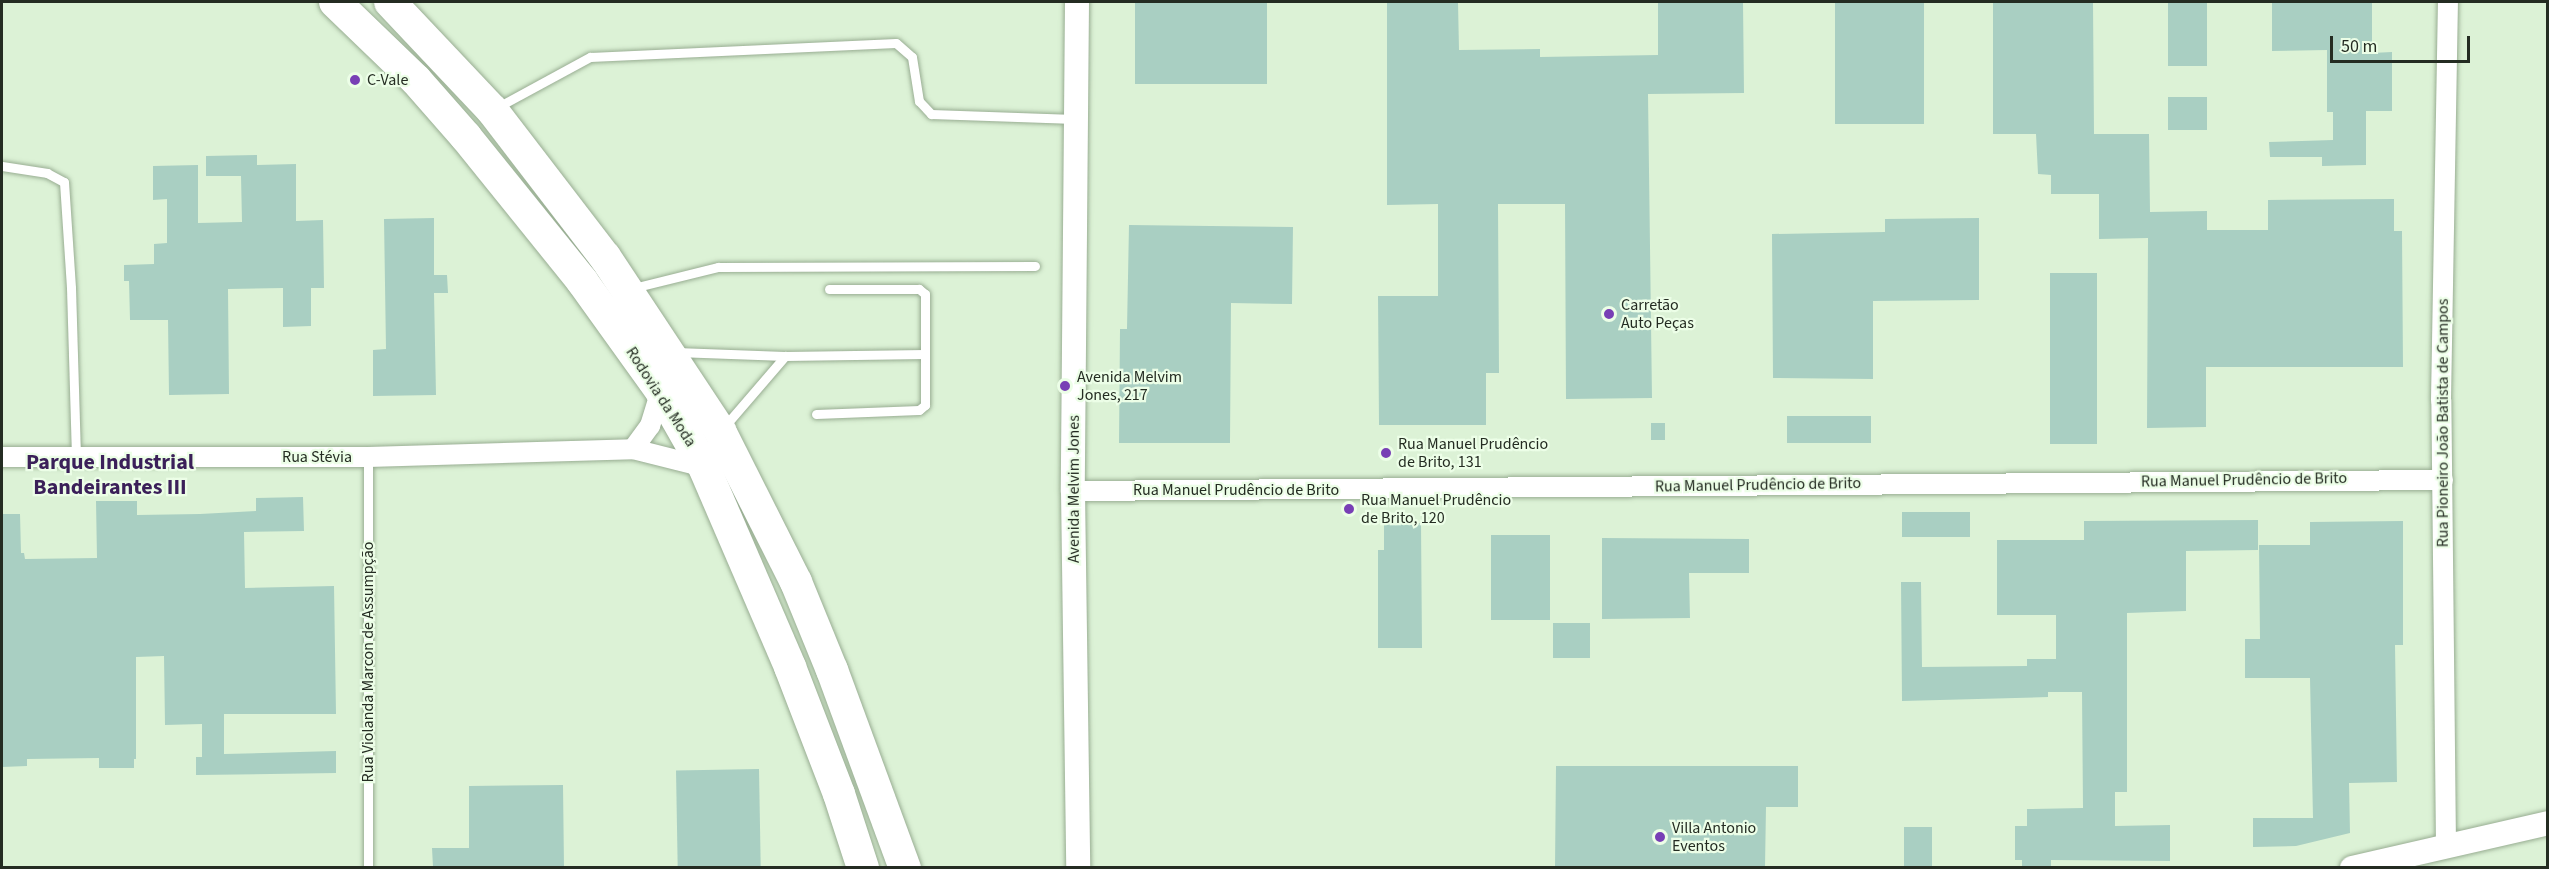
<!DOCTYPE html>
<html>
<head>
<meta charset="utf-8">
<style>
  body { margin:0 }
  #map { position:relative; width:2549px; height:869px; overflow:hidden; background:#dcf2d6; font-family:"Source Sans 3",sans-serif }
  div>[style] { position:absolute }
  .building>* { inset:0; background:#a9cfc2; transform-origin:0 0 }
  .roads { filter:drop-shadow(0 0 2px #98ad92) drop-shadow(0 0 2px #98ad92) }
  .service>* { height:9px; margin:-4.5px; padding:0 4.5px; transform-origin:4.5px; border-radius:4.5px; background:#fff }
  .minor>* { height:20px; margin:-10px; padding:0 10px; transform-origin:10px; border-radius:10px; background:#fff }
  .tertiary>* { height:24px; margin:-12px; padding:0 12px; transform-origin:12px; border-radius:12px; background:#fff }
  .trunk>* { height:32px; margin:-16px; padding:0 16px; transform-origin:16px; border-radius:16px; background:#fff }
  .dots>* { width:16px; height:16px; translate:-50% -50%; box-sizing:border-box; border:3px solid #ecfee7; border-radius:50% }
  span { translate:-50% -50%; white-space:nowrap; text-align:center; line-height:1.15; -webkit-text-stroke:4.5px #ecfee7; paint-order:stroke }
  .poi-label { font-size:16px; color:#242c22 }
  .left { translate:0 -50%; text-align:left }
  .street-label { font-size:16px; color:#242c22 }
  .district-label { font-size:22px; color:#3b2059; font-weight:700 }
  .frame { position:absolute; inset:0; border:3px solid #242c22; pointer-events:none }
  .scale { position:absolute; left:2330px; top:36px; width:140px; height:27px; box-sizing:border-box; border:3px solid #242c22; border-top:0; padding-left:8px; font-size:18px; line-height:21px; white-space:nowrap; color:#242c22; -webkit-text-stroke:4px #ecfee7; paint-order:stroke }
</style>
</head>
<body>
<div id="map">
  <div class="building">
    <div style="left:1135px;top:2px;width:132px;height:82px"></div>
    <div style="clip-path:polygon(1387px 2px,1458px 2px,1459px 50px,1540px 49px,1540px 57px,1658px 55px,1658px 2px,1743px 2px,1744px 93px,1648px 94px,1652px 398px,1566px 399px,1565px 204px,1498px 204px,1499px 373px,1486px 373px,1486px 425px,1379px 425px,1378px 296px,1438px 296px,1438px 204px,1387px 205px)"></div>
    <div style="left:1835px;top:2px;width:89px;height:122px"></div>
    <div style="clip-path:polygon(1993px 2px,2093px 2px,2094px 134px,2149px 134px,2150px 212px,2207px 211px,2207px 230px,2268px 230px,2268px 200px,2394px 199px,2394px 231px,2402px 231px,2403px 367px,2206px 367px,2206px 427px,2147px 428px,2148px 238px,2099px 239px,2099px 194px,2051px 194px,2051px 175px,2038px 174px,2036px 134px,1993px 134px)"></div>
    <div style="left:2168px;top:2px;width:39px;height:64px"></div>
    <div style="clip-path:polygon(2272px 2px,2372px 2px,2372px 53px,2392px 52px,2392px 111px,2366px 111px,2366px 165px,2322px 166px,2322px 157px,2270px 157px,2269px 142px,2333px 140px,2333px 112px,2327px 112px,2327px 50px,2272px 51px)"></div>
    <div style="left:2168px;top:97px;width:39px;height:33px"></div>
    <div style="clip-path:polygon(257px 155px,257px 165px,296px 164px,296px 221px,323px 220px,324px 288px,311px 288px,311px 326px,283px 327px,283px 288px,228px 289px,229px 394px,169px 395px,168px 320px,130px 320px,129px 281px,124px 281px,124px 265px,154px 264px,154px 244px,167px 243px,167px 199px,153px 200px,153px 166px,198px 165px,198px 223px,242px 222px,241px 176px,206px 176px,206px 156px)"></div>
    <div style="clip-path:polygon(434px 218px,434px 275px,447px 275px,448px 293px,434px 293px,436px 395px,373px 396px,373px 350px,386px 349px,384px 219px)"></div>
    <div style="clip-path:polygon(1979px 218px,1979px 300px,1873px 301px,1873px 379px,1773px 378px,1772px 234px,1885px 232px,1885px 219px)"></div>
    <div style="clip-path:polygon(1129px 225px,1293px 227px,1292px 304px,1231px 303px,1230px 443px,1119px 443px,1120px 329px,1127px 329px)"></div>
    <div style="left:2050px;top:273px;width:47px;height:171px"></div>
    <div style="left:1787px;top:416px;width:84px;height:27px"></div>
    <div style="left:1651px;top:423px;width:14px;height:17px"></div>
    <div style="clip-path:polygon(303px 497px,304px 531px,244px 532px,245px 588px,334px 586px,336px 714px,224px 714px,224px 754px,336px 751px,336px 773px,196px 775px,196px 757px,202px 757px,202px 724px,165px 725px,164px 656px,136px 657px,136px 759px,134px 759px,134px 768px,99px 768px,99px 758px,27px 759px,27px 766px,2px 767px,2px 514px,20px 514px,21px 553px,24px 553px,25px 559px,97px 558px,96px 501px,137px 501px,137px 515px,200px 514px,256px 511px,256px 498px)"></div>
    <div style="left:1970px;top:512px;width:25px;height:68px;rotate:90deg"></div>
    <div style="clip-path:polygon(2258px 520px,2258px 550px,2186px 551px,2186px 611px,2127px 613px,2127px 792px,2115px 792px,2115px 826px,2170px 825px,2170px 861px,2051px 860px,2051px 867px,2022px 867px,2022px 860px,2015px 860px,2015px 826px,2027px 826px,2027px 809px,2083px 808px,2082px 692px,2048px 692px,2048px 697px,1902px 701px,1901px 582px,1921px 582px,1922px 667px,2027px 666px,2027px 659px,2056px 659px,2056px 615px,1997px 615px,1997px 540px,2084px 540px,2084px 521px)"></div>
    <div style="clip-path:polygon(2403px 521px,2403px 645px,2395px 645px,2397px 782px,2349px 783px,2350px 833px,2296px 846px,2253px 847px,2253px 818px,2313px 818px,2310px 678px,2245px 678px,2245px 639px,2260px 639px,2259px 545px,2310px 545px,2310px 522px)"></div>
    <div style="clip-path:polygon(1384px 523px,1421px 523px,1422px 648px,1378px 648px,1378px 550px,1384px 550px)"></div>
    <div style="left:1491px;top:535px;width:59px;height:85px"></div>
    <div style="clip-path:polygon(1602px 538px,1749px 539px,1749px 573px,1689px 573px,1690px 618px,1602px 619px)"></div>
    <div style="left:1590px;top:623px;width:35px;height:37px;rotate:90deg"></div>
    <div style="clip-path:polygon(1556px 766px,1798px 766px,1798px 807px,1766px 807px,1765px 867px,1555px 867px)"></div>
    <div style="left:759px;top:769px;width:98px;height:83px;rotate:89deg"></div>
    <div style="clip-path:polygon(563px 785px,564px 867px,433px 867px,432px 848px,469px 848px,469px 786px)"></div>
    <div style="left:1904px;top:827px;width:28px;height:40px"></div>
  </div>
  <div class="roads">
    <div class="service">
      <div style="left:496px;top:108px;width:107px;rotate:-28.5deg"></div>
      <div style="left:590px;top:57px;width:306px;rotate:-2.6deg"></div>
      <div style="left:896px;top:43px;width:21px;rotate:41deg"></div>
      <div style="left:912px;top:57px;width:45px;rotate:81deg"></div>
      <div style="left:919px;top:101px;width:18px;rotate:47deg"></div>
      <div style="left:931px;top:114px;width:144px;rotate:2deg"></div>
      <div style="left:2px;top:166px;width:46px;rotate:8.8deg"></div>
      <div style="left:47px;top:173px;width:19px;rotate:28deg"></div>
      <div style="left:64px;top:182px;width:106px;rotate:86.2deg"></div>
      <div style="left:71px;top:288px;width:168px;rotate:88.3deg"></div>
      <div style="left:633px;top:288px;width:88px;rotate:-13.9deg"></div>
      <div style="left:718px;top:267px;width:317px;rotate:-0.2deg"></div>
      <div style="left:676px;top:352px;width:109px;rotate:2.1deg"></div>
      <div style="left:785px;top:356px;width:140px;rotate:-0.8deg"></div>
      <div style="left:816px;top:414px;width:103px;rotate:-2.2deg"></div>
      <div style="left:919px;top:410px;width:8px;rotate:-40deg"></div>
      <div style="left:925px;top:405px;width:111px;rotate:-90deg"></div>
      <div style="left:925px;top:294px;width:8px;rotate:-140deg"></div>
      <div style="left:919px;top:289px;width:90px;rotate:180deg"></div>
      <div style="left:724px;top:427px;width:94px;rotate:-49.3deg"></div>
      <div style="left:368px;top:868px;width:411px;rotate:-90deg"></div>
    </div>
    <div class="minor">
      <div style="left:633px;top:449px;width:29px;rotate:-54deg"></div>
      <div style="left:650px;top:426px;width:37px;rotate:-73deg"></div>
      <div style="left:2px;top:457px;width:366px"></div>
      <div style="left:368px;top:457px;width:265px;rotate:-1.7deg"></div>
      <div style="left:633px;top:449px;width:73px;rotate:14.2deg"></div>
      <div style="left:1073px;top:491px;width:1370px;rotate:-0.46deg"></div>
      <div style="left:2446px;top:845px;width:445px;rotate:-90.6deg"></div>
      <div style="left:2441px;top:400px;width:398px;rotate:-89deg"></div>
    </div>
    <div class="tertiary">
      <div style="left:1077px;top:2px;width:489px;rotate:90.5deg"></div>
      <div style="left:1073px;top:491px;width:377px;rotate:89.2deg"></div>
      <div style="left:2352px;top:868px;width:201px;rotate:-12.9deg"></div>
    </div>
    <div class="trunk">
      <div style="left:335px;top:2px;width:112px;rotate:43.9deg"></div>
      <div style="left:416px;top:80px;width:76px;rotate:48.7deg"></div>
      <div style="left:466px;top:137px;width:185px;rotate:51.1deg"></div>
      <div style="left:582px;top:281px;width:135px;rotate:54.3deg"></div>
      <div style="left:661px;top:391px;width:87px;rotate:60.5deg"></div>
      <div style="left:704px;top:467px;width:218px;rotate:66.7deg"></div>
      <div style="left:790px;top:667px;width:136px;rotate:68.9deg"></div>
      <div style="left:839px;top:794px;width:78px;rotate:72deg"></div>
      <div style="left:390px;top:2px;width:149px;rotate:46.6deg"></div>
      <div style="left:492px;top:110px;width:185px;rotate:52.5deg"></div>
      <div style="left:605px;top:257px;width:209px;rotate:56.5deg"></div>
      <div style="left:720px;top:431px;width:169px;rotate:63.3deg"></div>
      <div style="left:796px;top:582px;width:95px;rotate:67.8deg"></div>
      <div style="left:832px;top:670px;width:211px;rotate:69.8deg"></div>
    </div>
  </div>
  <div class="dots">
    <div style="left:355px;top:80px;background:#783fb5"></div>
    <div style="left:1609px;top:314px;background:#783fb5"></div>
    <div style="left:1065px;top:386px;background:#783fb5"></div>
    <div style="left:1386px;top:453px;background:#783fb5"></div>
    <div style="left:1349px;top:509px;background:#783fb5"></div>
    <div style="left:1660px;top:837px;background:#783fb5"></div>
  </div>
  <div class="poi-label">
    <span class="left" style="left:367px;top:80px">C-Vale</span>
    <span class="left" style="left:1621px;top:314px">Carretão<br>Auto Peças</span>
    <span class="left" style="left:1077px;top:386px">Avenida Melvim<br>Jones, 217</span>
    <span class="left" style="left:1398px;top:453px">Rua Manuel Prudêncio<br>de Brito, 131</span>
    <span class="left" style="left:1361px;top:509px">Rua Manuel Prudêncio<br>de Brito, 120</span>
    <span class="left" style="left:1672px;top:837px">Villa Antonio<br>Eventos</span>
  </div>
  <div class="street-label">
    <span style="left:661px;top:397px;rotate:57deg">Rodovia da Moda</span>
    <span style="left:2443px;top:423px;rotate:-90deg">Rua Pioneiro João Batista de Campos</span>
    <span style="left:317px;top:457px">Rua Stévia</span>
    <span style="left:2244px;top:480px;rotate:-1deg">Rua Manuel Prudêncio de Brito</span>
    <span style="left:1758px;top:485px;rotate:-1deg">Rua Manuel Prudêncio de Brito</span>
    <span style="left:1074px;top:489px;rotate:-90deg">Avenida Melvim Jones</span>
    <span style="left:1236px;top:490px">Rua Manuel Prudêncio de Brito</span>
    <span style="left:368px;top:662px;rotate:-90deg">Rua Violanda Marcon de Assumpção</span>
  </div>
  <div class="district-label">
    <span style="left:110px;top:475px">Parque Industrial<br>Bandeirantes III</span>
  </div>
  <div class="frame"></div>
  <div class="scale">50 m</div>
</div>
</body>
</html>
